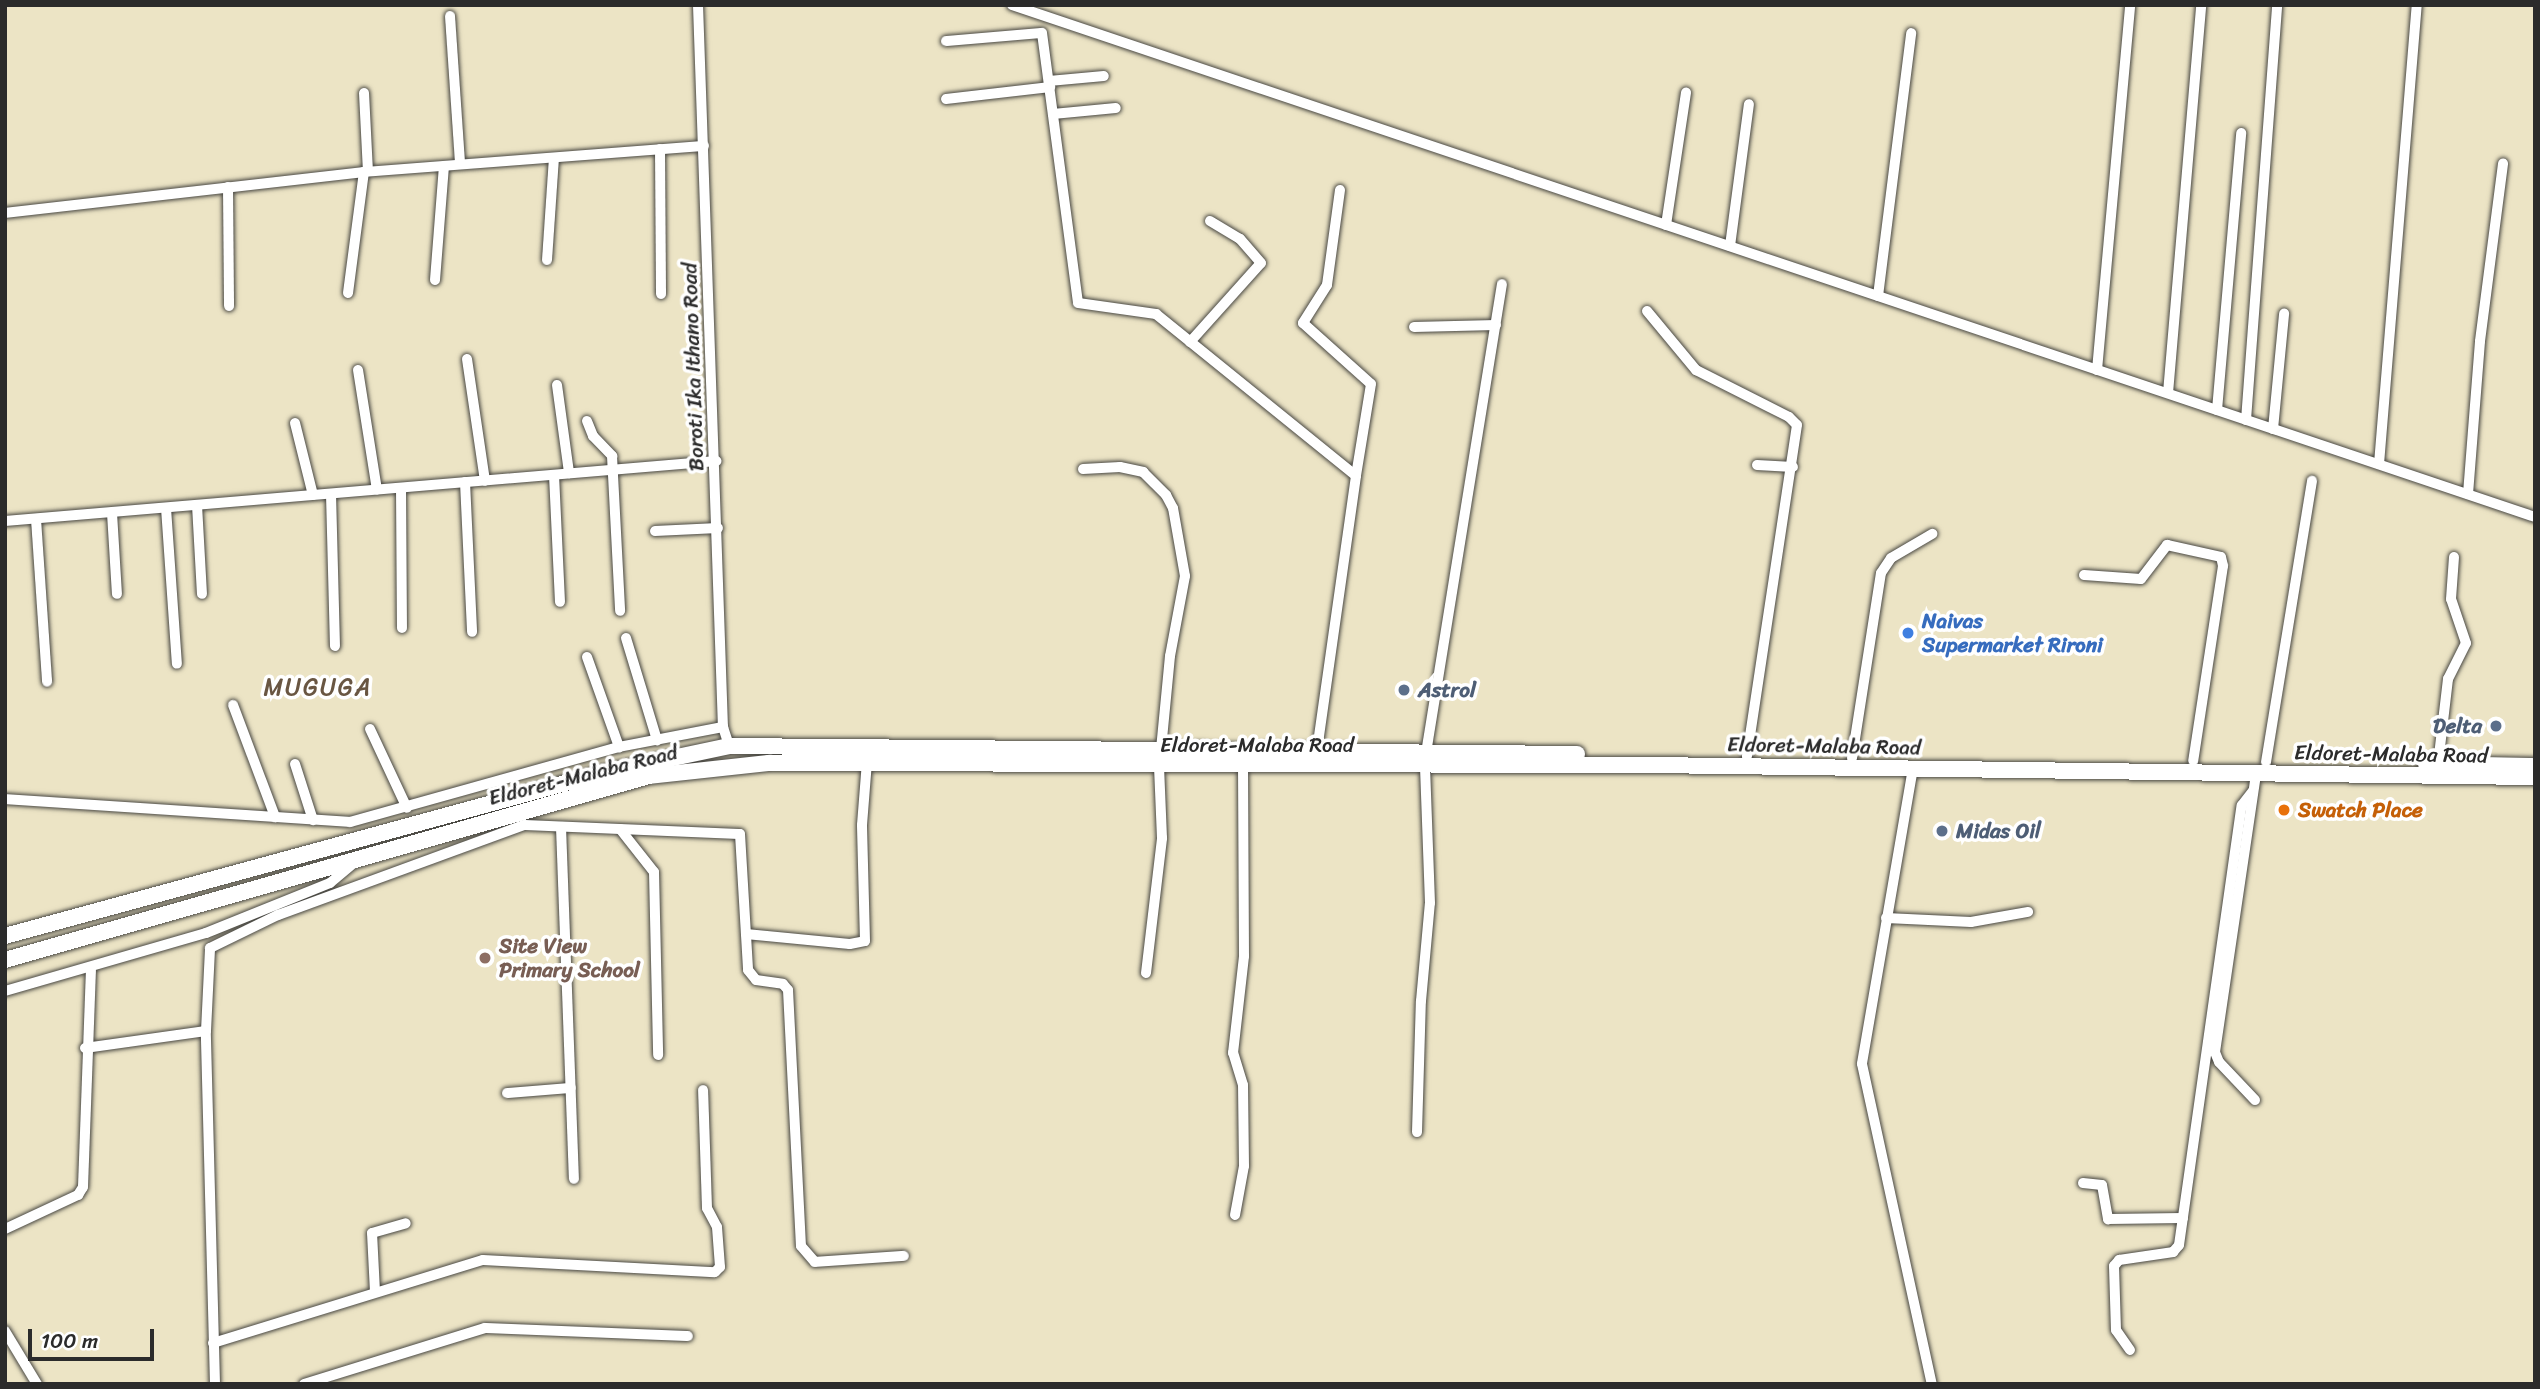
<!DOCTYPE html>
<html>
<head>
<meta charset="utf-8">
<style>
  body { margin:0 }
  #map { position:relative; width:2540px; height:1389px; overflow:hidden; background:#ece4c5; font-family:Sriracha,sans-serif }
  div>[style] { position:absolute }
  .roads { filter:drop-shadow(0 0 2px #484742) drop-shadow(0 0 2px #484742) }
  .minor>* { height:10px; margin:-5px; padding:0 5px; transform-origin:5px; border-radius:5px; background:#fff }
  .highway>* { height:16px; margin:-8px; padding:0 8px; transform-origin:8px; border-radius:8px; background:#fff }
  .dots>* { width:19px; height:19px; translate:-50% -50%; box-sizing:border-box; border:4px solid #fff; border-radius:50% }
  span { translate:-50% -50%; white-space:nowrap; text-align:center; line-height:1.15; -webkit-text-stroke:7px #fff; paint-order:stroke }
  .street-label { font-size:21px; color:#2b2b2b }
  .shop-label { font-size:21px; color:#366cbe; font-weight:700 }
  .left { translate:0 -50%; text-align:left }
  .service-label { font-size:21px; color:#4e5e75; font-weight:700 }
  .right { translate:-100% -50%; text-align:right }
  .food-label { font-size:21px; color:#c56008; font-weight:700 }
  .education-label { font-size:21px; color:#785e54; font-weight:700 }
  .quarter-label { font-size:24px; color:#695642; letter-spacing:2px }
  .frame { position:absolute; inset:0; border:7px solid #2b2b2b; pointer-events:none }
  .scale { position:absolute; left:28px; top:1329px; width:126px; height:32px; box-sizing:border-box; border:4px solid #2b2b2b; border-top:0; padding-left:9px; font-size:21px; line-height:24px; white-space:nowrap; color:#2b2b2b; -webkit-text-stroke:5px #fff; paint-order:stroke }
</style>
</head>
<body>
<div id="map">
  <div class="roads">
    <div class="minor">
      <div style="left:698px;top:5px;width:722px;rotate:88.02deg"></div>
      <div style="left:723px;top:727px;width:20px;rotate:72deg"></div>
      <div style="left:1012px;top:5px;width:1607px;rotate:18.58deg"></div>
      <div style="left:450px;top:16px;width:148px;rotate:86.1deg"></div>
      <div style="left:946px;top:41px;width:96px;rotate:-4.8deg"></div>
      <div style="left:1042px;top:33px;width:272px;rotate:82.4deg"></div>
      <div style="left:1078px;top:303px;width:79px;rotate:8deg"></div>
      <div style="left:1156px;top:314px;width:257px;rotate:39deg"></div>
      <div style="left:1356px;top:476px;width:278px;rotate:98.1deg"></div>
      <div style="left:1049px;top:81px;width:55px;rotate:-5.2deg"></div>
      <div style="left:364px;top:93px;width:78px;rotate:87.1deg"></div>
      <div style="left:946px;top:99px;width:105px;rotate:-6.6deg"></div>
      <div style="left:1053px;top:114px;width:63px;rotate:-5.4deg"></div>
      <div style="left:660px;top:149px;width:145px;rotate:89.6deg"></div>
      <div style="left:228px;top:187px;width:119px;rotate:89.5deg"></div>
      <div style="left:1340px;top:190px;width:96px;rotate:97.8deg"></div>
      <div style="left:1327px;top:285px;width:45px;rotate:122.3deg"></div>
      <div style="left:1303px;top:323px;width:91px;rotate:41.9deg"></div>
      <div style="left:1371px;top:384px;width:93px;rotate:99.3deg"></div>
      <div style="left:5px;top:213px;width:361px;rotate:-6.5deg"></div>
      <div style="left:364px;top:172px;width:341px;rotate:-4.4deg"></div>
      <div style="left:1666px;top:225px;width:134px;rotate:-81.4deg"></div>
      <div style="left:1730px;top:246px;width:143px;rotate:-82.4deg"></div>
      <div style="left:547px;top:260px;width:102px;rotate:-86.1deg"></div>
      <div style="left:435px;top:280px;width:114px;rotate:-85.5deg"></div>
      <div style="left:348px;top:293px;width:122px;rotate:-82.5deg"></div>
      <div style="left:1878px;top:296px;width:265px;rotate:-82.8deg"></div>
      <div style="left:1647px;top:311px;width:77px;rotate:50.3deg"></div>
      <div style="left:1696px;top:370px;width:104px;rotate:26.8deg"></div>
      <div style="left:1789px;top:417px;width:11px;rotate:45deg"></div>
      <div style="left:1797px;top:425px;width:335px;rotate:98.6deg"></div>
      <div style="left:1414px;top:327px;width:82px;rotate:-1.4deg"></div>
      <div style="left:1190px;top:342px;width:106px;rotate:-48.1deg"></div>
      <div style="left:1261px;top:263px;width:32px;rotate:-131deg"></div>
      <div style="left:1240px;top:239px;width:35px;rotate:-149deg"></div>
      <div style="left:467px;top:359px;width:123px;rotate:81.6deg"></div>
      <div style="left:358px;top:370px;width:121px;rotate:81deg"></div>
      <div style="left:2097px;top:370px;width:366px;rotate:-84.8deg"></div>
      <div style="left:557px;top:385px;width:89px;rotate:82.2deg"></div>
      <div style="left:2168px;top:393px;width:389px;rotate:-85.1deg"></div>
      <div style="left:2217px;top:410px;width:278px;rotate:-85deg"></div>
      <div style="left:2246px;top:420px;width:416px;rotate:-85.7deg"></div>
      <div style="left:587px;top:421px;width:16px;rotate:68deg"></div>
      <div style="left:593px;top:436px;width:28px;rotate:46deg"></div>
      <div style="left:612px;top:456px;width:155px;rotate:87deg"></div>
      <div style="left:295px;top:423px;width:74px;rotate:76deg"></div>
      <div style="left:2273px;top:429px;width:116px;rotate:-84.5deg"></div>
      <div style="left:2379px;top:464px;width:461px;rotate:-85.3deg"></div>
      <div style="left:1757px;top:465px;width:36px;rotate:3deg"></div>
      <div style="left:1083px;top:469px;width:37px;rotate:-3deg"></div>
      <div style="left:1120px;top:467px;width:24px;rotate:12deg"></div>
      <div style="left:1143px;top:472px;width:33px;rotate:45deg"></div>
      <div style="left:1166px;top:495px;width:15px;rotate:62deg"></div>
      <div style="left:1173px;top:508px;width:69px;rotate:80deg"></div>
      <div style="left:1185px;top:576px;width:81px;rotate:100.6deg"></div>
      <div style="left:1170px;top:656px;width:94px;rotate:95.5deg"></div>
      <div style="left:554px;top:475px;width:127px;rotate:87.3deg"></div>
      <div style="left:465px;top:482px;width:150px;rotate:87.3deg"></div>
      <div style="left:401px;top:488px;width:140px;rotate:89.6deg"></div>
      <div style="left:331px;top:494px;width:152px;rotate:88.5deg"></div>
      <div style="left:2468px;top:494px;width:153px;rotate:-85.5deg"></div>
      <div style="left:2480px;top:341px;width:179px;rotate:-82.6deg"></div>
      <div style="left:197px;top:505px;width:89px;rotate:86.8deg"></div>
      <div style="left:166px;top:508px;width:156px;rotate:86deg"></div>
      <div style="left:112px;top:513px;width:81px;rotate:86.5deg"></div>
      <div style="left:36px;top:519px;width:163px;rotate:86.1deg"></div>
      <div style="left:5px;top:521px;width:714px;rotate:-4.82deg"></div>
      <div style="left:655px;top:531px;width:63px;rotate:-2.7deg"></div>
      <div style="left:2084px;top:575px;width:57px;rotate:4deg"></div>
      <div style="left:2141px;top:579px;width:43px;rotate:-52.6deg"></div>
      <div style="left:2167px;top:545px;width:55px;rotate:12.5deg"></div>
      <div style="left:2221px;top:557px;width:9px;rotate:77deg"></div>
      <div style="left:2223px;top:566px;width:197px;rotate:98.7deg"></div>
      <div style="left:626px;top:638px;width:107px;rotate:73.1deg"></div>
      <div style="left:587px;top:657px;width:96px;rotate:70.4deg"></div>
      <div style="left:233px;top:705px;width:120px;rotate:69.4deg"></div>
      <div style="left:370px;top:729px;width:87px;rotate:64.9deg"></div>
      <div style="left:1426px;top:753px;width:475px;rotate:-80.8deg"></div>
      <div style="left:1852px;top:758px;width:187px;rotate:-81.1deg"></div>
      <div style="left:1881px;top:573px;width:18px;rotate:-56deg"></div>
      <div style="left:1891px;top:558px;width:48px;rotate:-30.3deg"></div>
      <div style="left:2266px;top:762px;width:285px;rotate:-80.7deg"></div>
      <div style="left:295px;top:764px;width:59px;rotate:72.2deg"></div>
      <div style="left:2438px;top:764px;width:86px;rotate:-83.3deg"></div>
      <div style="left:2448px;top:679px;width:40px;rotate:-63.4deg"></div>
      <div style="left:2466px;top:643px;width:46px;rotate:-108.8deg"></div>
      <div style="left:2451px;top:599px;width:42px;rotate:-85.9deg"></div>
      <div style="left:1913px;top:768px;width:300px;rotate:99.8deg"></div>
      <div style="left:1862px;top:1064px;width:328px;rotate:77.7deg"></div>
      <div style="left:5px;top:799px;width:346px;rotate:3.8deg"></div>
      <div style="left:350px;top:822px;width:279px;rotate:-15.6deg"></div>
      <div style="left:619px;top:747px;width:106px;rotate:-10.9deg"></div>
      <div style="left:561px;top:827px;width:352px;rotate:87.9deg"></div>
      <div style="left:620px;top:829px;width:55px;rotate:51.7deg"></div>
      <div style="left:654px;top:872px;width:183px;rotate:88.7deg"></div>
      <div style="left:1886px;top:918px;width:85px;rotate:2.7deg"></div>
      <div style="left:1971px;top:922px;width:58px;rotate:-10deg"></div>
      <div style="left:746px;top:934px;width:104px;rotate:5.5deg"></div>
      <div style="left:850px;top:944px;width:15px;rotate:-11deg"></div>
      <div style="left:865px;top:941px;width:116px;rotate:-91.5deg"></div>
      <div style="left:862px;top:825px;width:64px;rotate:-85.5deg"></div>
      <div style="left:1146px;top:973px;width:136px;rotate:-83.2deg"></div>
      <div style="left:1162px;top:838px;width:72px;rotate:-92.4deg"></div>
      <div style="left:5px;top:991px;width:209px;rotate:-16.1deg"></div>
      <div style="left:206px;top:933px;width:134px;rotate:-22deg"></div>
      <div style="left:330px;top:883px;width:30px;rotate:-40deg"></div>
      <div style="left:85px;top:1048px;width:122px;rotate:-8deg"></div>
      <div style="left:507px;top:1093px;width:64px;rotate:-4.5deg"></div>
      <div style="left:2255px;top:1100px;width:52px;rotate:-133.5deg"></div>
      <div style="left:2219px;top:1062px;width:11px;rotate:-112deg"></div>
      <div style="left:2215px;top:1052px;width:282px;rotate:-81.6deg"></div>
      <div style="left:1417px;top:1132px;width:131px;rotate:-88.3deg"></div>
      <div style="left:1421px;top:1001px;width:98px;rotate:-84.8deg"></div>
      <div style="left:1430px;top:903px;width:137px;rotate:-92.1deg"></div>
      <div style="left:2083px;top:1183px;width:19px;rotate:6deg"></div>
      <div style="left:2102px;top:1185px;width:35px;rotate:80deg"></div>
      <div style="left:2108px;top:1219px;width:75px;rotate:-0.8deg"></div>
      <div style="left:1235px;top:1215px;width:50px;rotate:-79.6deg"></div>
      <div style="left:1244px;top:1166px;width:81px;rotate:-90.7deg"></div>
      <div style="left:1243px;top:1085px;width:34px;rotate:-107deg"></div>
      <div style="left:1233px;top:1053px;width:98px;rotate:-83.5deg"></div>
      <div style="left:1244px;top:956px;width:190px;rotate:-90.3deg"></div>
      <div style="left:5px;top:1229px;width:81px;rotate:-25deg"></div>
      <div style="left:78px;top:1195px;width:9px;rotate:-58deg"></div>
      <div style="left:83px;top:1187px;width:217px;rotate:-87.9deg"></div>
      <div style="left:375px;top:1292px;width:59px;rotate:-92.9deg"></div>
      <div style="left:372px;top:1233px;width:35px;rotate:-16deg"></div>
      <div style="left:5px;top:1331px;width:62px;rotate:58.9deg"></div>
      <div style="left:213px;top:1343px;width:282px;rotate:-17.1deg"></div>
      <div style="left:483px;top:1260px;width:232px;rotate:3deg"></div>
      <div style="left:715px;top:1272px;width:7px;rotate:-45deg"></div>
      <div style="left:720px;top:1267px;width:40px;rotate:-94.3deg"></div>
      <div style="left:717px;top:1227px;width:21px;rotate:-118deg"></div>
      <div style="left:707px;top:1208px;width:118px;rotate:-91.9deg"></div>
      <div style="left:2130px;top:1350px;width:24px;rotate:-125deg"></div>
      <div style="left:2116px;top:1330px;width:64px;rotate:-91.8deg"></div>
      <div style="left:2114px;top:1266px;width:8px;rotate:-50deg"></div>
      <div style="left:2119px;top:1260px;width:55px;rotate:-8.4deg"></div>
      <div style="left:2173px;top:1252px;width:9px;rotate:-49deg"></div>
      <div style="left:2179px;top:1245px;width:444px;rotate:-81.9deg"></div>
      <div style="left:2242px;top:805px;width:18px;rotate:-52deg"></div>
      <div style="left:215px;top:1384px;width:353px;rotate:-91.5deg"></div>
      <div style="left:206px;top:1031px;width:83px;rotate:-87.2deg"></div>
      <div style="left:210px;top:948px;width:76px;rotate:-25.9deg"></div>
      <div style="left:278px;top:915px;width:262px;rotate:-20.1deg"></div>
      <div style="left:524px;top:825px;width:216px;rotate:2.4deg"></div>
      <div style="left:740px;top:834px;width:136px;rotate:86.6deg"></div>
      <div style="left:748px;top:970px;width:13px;rotate:51deg"></div>
      <div style="left:756px;top:980px;width:27px;rotate:8deg"></div>
      <div style="left:783px;top:984px;width:8px;rotate:50deg"></div>
      <div style="left:788px;top:990px;width:256px;rotate:87.1deg"></div>
      <div style="left:801px;top:1246px;width:21px;rotate:49deg"></div>
      <div style="left:815px;top:1262px;width:89px;rotate:-3.9deg"></div>
      <div style="left:304px;top:1384px;width:189px;rotate:-17.2deg"></div>
      <div style="left:485px;top:1328px;width:203px;rotate:2.3deg"></div>
    </div>
    <div class="highway">
      <div style="left:2426px;top:764px;width:109px;rotate:1.1deg"></div>
      <div style="left:5px;top:936px;width:619px;rotate:-15.27deg"></div>
      <div style="left:602px;top:773px;width:130px;rotate:-12deg"></div>
      <div style="left:729px;top:746px;width:848px;rotate:0.54deg"></div>
      <div style="left:5px;top:960px;width:670px;rotate:-15.95deg"></div>
      <div style="left:649px;top:776px;width:121px;rotate:-6.2deg"></div>
      <div style="left:769px;top:763px;width:882px;rotate:0.13deg"></div>
      <div style="left:1651px;top:765px;width:884px;rotate:0.78deg"></div>
    </div>
  </div>
  <div class="dots">
    <div style="left:1908px;top:633px;background:#3f7fe0"></div>
    <div style="left:1404px;top:690px;background:#5c6f8a"></div>
    <div style="left:2496px;top:726px;background:#5c6f8a"></div>
    <div style="left:2284px;top:810px;background:#e8710a"></div>
    <div style="left:1942px;top:831px;background:#5c6f8a"></div>
    <div style="left:485px;top:958px;background:#8d6e63"></div>
  </div>
  <div class="street-label">
    <span style="left:693px;top:367px;rotate:-92deg">Boroti Ika Ithano Road</span>
    <span style="left:1257px;top:745px">Eldoret-Malaba Road</span>
    <span style="left:1824px;top:746px;rotate:1deg">Eldoret-Malaba Road</span>
    <span style="left:2391px;top:754px;rotate:1deg">Eldoret-Malaba Road</span>
    <span style="left:583px;top:775px;rotate:-14deg">Eldoret-Malaba Road</span>
  </div>
  <div class="shop-label">
    <span class="left" style="left:1922px;top:633px">Naivas<br>Supermarket Rironi</span>
  </div>
  <div class="service-label">
    <span class="left" style="left:1418px;top:690px">Astrol</span>
    <span class="right" style="left:2482px;top:726px">Delta</span>
    <span class="left" style="left:1956px;top:831px">Midas Oil</span>
  </div>
  <div class="food-label">
    <span class="left" style="left:2298px;top:810px">Swatch Place</span>
  </div>
  <div class="education-label">
    <span class="left" style="left:499px;top:958px">Site View<br>Primary School</span>
  </div>
  <div class="quarter-label">
    <span style="left:318px;top:688px">MUGUGA</span>
  </div>
  <div class="frame"></div>
  <div class="scale">100 m</div>
</div>
</body>
</html>
